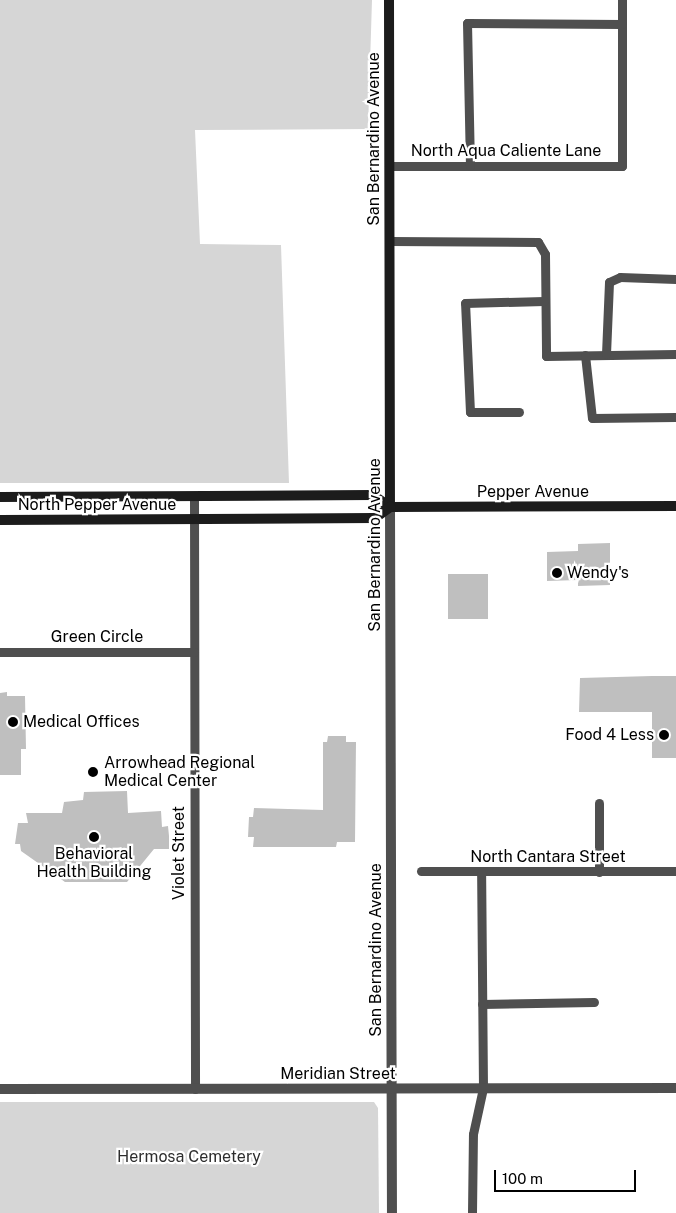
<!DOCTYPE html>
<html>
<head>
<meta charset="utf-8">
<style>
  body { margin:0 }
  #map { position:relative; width:676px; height:1213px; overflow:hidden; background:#fff; font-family:"Public Sans",sans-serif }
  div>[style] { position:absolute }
  .green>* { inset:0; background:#d6d6d6 }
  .building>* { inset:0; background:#bfbfbf; transform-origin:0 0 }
  .minor>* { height:9px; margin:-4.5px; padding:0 4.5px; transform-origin:4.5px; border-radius:4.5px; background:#4f4f4f }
  .tertiary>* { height:10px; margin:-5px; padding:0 5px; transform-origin:5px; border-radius:5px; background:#4f4f4f }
  .secondary>* { height:10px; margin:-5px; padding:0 5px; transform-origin:5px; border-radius:5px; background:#1c1c1c }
  .dots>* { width:14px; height:14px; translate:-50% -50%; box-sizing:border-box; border:2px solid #fff; border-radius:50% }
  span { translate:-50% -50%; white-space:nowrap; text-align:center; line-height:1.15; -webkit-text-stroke:4.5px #fff; paint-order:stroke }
  .street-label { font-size:16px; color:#000 }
  .poi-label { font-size:16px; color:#000 }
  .left { translate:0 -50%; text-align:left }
  .right { translate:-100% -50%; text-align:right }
  .park-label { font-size:16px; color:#2d2d2d }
  .scale { position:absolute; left:494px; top:1170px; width:142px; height:22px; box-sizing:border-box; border:2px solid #000; border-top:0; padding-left:6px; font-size:15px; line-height:18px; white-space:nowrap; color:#000; -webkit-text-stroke:4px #fff; paint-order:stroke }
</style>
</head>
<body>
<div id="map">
  <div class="green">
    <div style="clip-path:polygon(0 0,372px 0,368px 129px,195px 130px,200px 244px,281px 245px,289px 483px,0 483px)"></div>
    <div style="clip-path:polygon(0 1102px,374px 1102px,378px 1108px,379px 1213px,0 1213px)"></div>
  </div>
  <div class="building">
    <div style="clip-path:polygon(610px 543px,610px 585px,578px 586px,578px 580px,547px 581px,547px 552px,578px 551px,578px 544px)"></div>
    <div style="left:448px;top:574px;width:40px;height:45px"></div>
    <div style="clip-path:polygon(652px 676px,676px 676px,676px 758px,652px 758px,652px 712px,579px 712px,580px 678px)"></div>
    <div style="clip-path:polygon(7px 692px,7px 696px,25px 696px,26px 749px,21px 749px,21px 775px,0 775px,0 693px)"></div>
    <div style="clip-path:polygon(328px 736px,346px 736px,346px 742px,356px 742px,355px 842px,337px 842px,336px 847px,253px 847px,254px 837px,248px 837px,249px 817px,253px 817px,254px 808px,323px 810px,323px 742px,327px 742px)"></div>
    <div style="clip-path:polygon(127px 791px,128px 813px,161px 811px,162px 827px,168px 826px,169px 836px,169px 849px,154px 849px,127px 882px,65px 882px,21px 851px,20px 844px,15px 844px,18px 823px,28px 823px,26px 813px,62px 813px,64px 802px,83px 800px,84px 792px)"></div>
  </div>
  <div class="minor">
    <div style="left:389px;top:166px;width:233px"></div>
    <div style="left:622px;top:166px;width:166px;rotate:-90deg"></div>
    <div style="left:470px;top:166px;width:143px;rotate:-91.2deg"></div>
    <div style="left:467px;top:23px;width:155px;rotate:0.4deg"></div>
    <div style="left:390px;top:241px;width:148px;rotate:0.4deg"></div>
    <div style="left:538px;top:242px;width:14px;rotate:60deg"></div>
    <div style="left:545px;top:254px;width:102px;rotate:89.4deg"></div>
    <div style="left:546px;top:356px;width:130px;rotate:-0.9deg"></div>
    <div style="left:606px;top:354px;width:72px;rotate:-87.6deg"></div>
    <div style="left:609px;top:282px;width:12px;rotate:-24deg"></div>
    <div style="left:620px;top:277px;width:56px;rotate:2deg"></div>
    <div style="left:585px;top:355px;width:63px;rotate:83.7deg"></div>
    <div style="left:592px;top:418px;width:84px;rotate:-0.7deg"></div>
    <div style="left:519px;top:412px;width:49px;rotate:180deg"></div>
    <div style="left:470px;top:412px;width:109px;rotate:-92.6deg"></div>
    <div style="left:465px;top:303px;width:79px;rotate:-1.5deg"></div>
    <div style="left:194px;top:497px;width:592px;rotate:89.9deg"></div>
    <div style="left:0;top:652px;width:194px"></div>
    <div style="left:421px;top:871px;width:255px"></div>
    <div style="left:599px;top:872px;width:69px;rotate:-90deg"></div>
    <div style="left:482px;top:1004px;width:112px;rotate:-1deg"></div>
    <div style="left:472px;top:1213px;width:79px;rotate:-89.3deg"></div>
    <div style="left:473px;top:1134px;width:47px;rotate:-77.7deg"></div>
    <div style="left:483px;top:1088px;width:216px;rotate:-90.5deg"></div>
  </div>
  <div class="tertiary">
    <div style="left:390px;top:507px;width:706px;rotate:89.84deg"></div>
    <div style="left:0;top:1089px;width:676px;rotate:-0.08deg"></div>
  </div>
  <div class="secondary">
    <div style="left:389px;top:0;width:507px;rotate:89.89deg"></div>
    <div style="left:0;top:497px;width:373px;rotate:-0.3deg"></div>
    <div style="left:373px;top:495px;width:21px;rotate:35deg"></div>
    <div style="left:390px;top:507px;width:286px;rotate:-0.2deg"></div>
    <div style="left:0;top:520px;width:375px;rotate:-0.3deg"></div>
    <div style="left:375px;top:518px;width:19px;rotate:-36deg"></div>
  </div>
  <div class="dots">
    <div style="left:557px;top:573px;background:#000"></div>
    <div style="left:13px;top:722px;background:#000"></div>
    <div style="left:664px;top:735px;background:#000"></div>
    <div style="left:93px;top:772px;background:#000"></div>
    <div style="left:94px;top:837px;background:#000"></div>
  </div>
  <div class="street-label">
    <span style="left:374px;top:139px;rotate:-90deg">San Bernardino Avenue</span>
    <span style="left:506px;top:151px">North Aqua Caliente Lane</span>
    <span style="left:533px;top:492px">Pepper Avenue</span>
    <span style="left:97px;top:505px">North Pepper Avenue</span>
    <span style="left:375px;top:545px;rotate:-90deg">San Bernardino Avenue</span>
    <span style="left:97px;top:637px">Green Circle</span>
    <span style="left:179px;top:853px;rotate:-90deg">Violet Street</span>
    <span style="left:548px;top:857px">North Cantara Street</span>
    <span style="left:376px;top:950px;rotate:-90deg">San Bernardino Avenue</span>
    <span style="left:338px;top:1074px">Meridian Street</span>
  </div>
  <div class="poi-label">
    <span class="left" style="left:567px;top:573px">Wendy's</span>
    <span class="left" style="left:23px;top:722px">Medical Offices</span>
    <span class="right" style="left:654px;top:735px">Food 4 Less</span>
    <span class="left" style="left:104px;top:772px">Arrowhead Regional<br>Medical Center</span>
    <span style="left:94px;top:863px">Behavioral<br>Health Building</span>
  </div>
  <div class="park-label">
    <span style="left:189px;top:1157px">Hermosa Cemetery</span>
  </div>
  <div class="scale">100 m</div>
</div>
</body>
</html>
